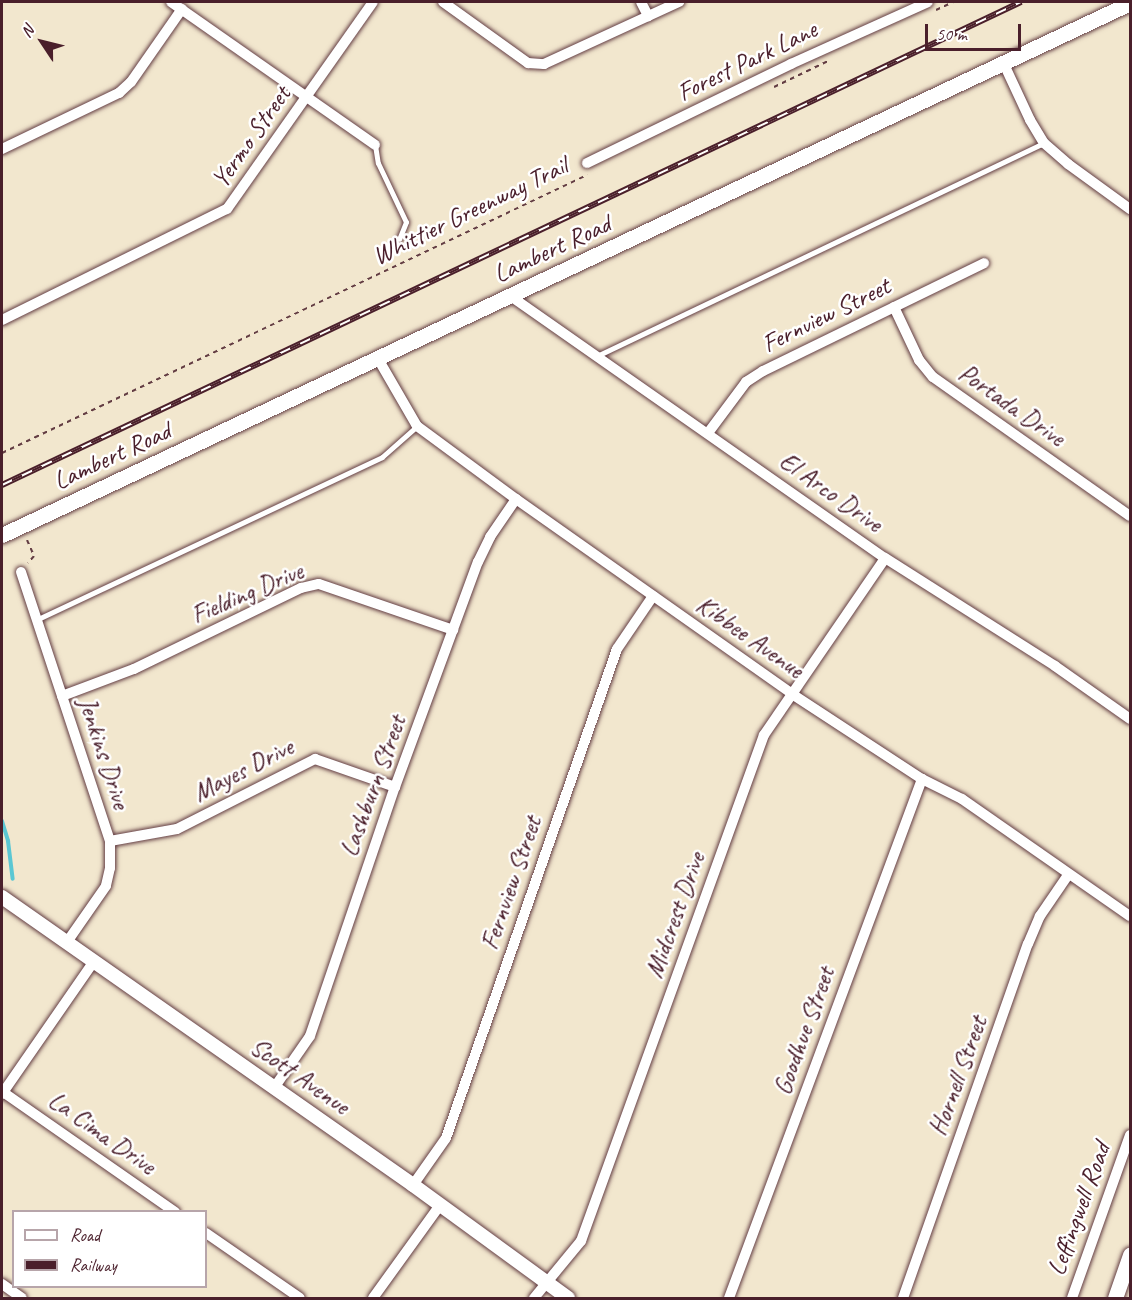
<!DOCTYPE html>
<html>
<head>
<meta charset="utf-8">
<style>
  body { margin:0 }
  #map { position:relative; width:1132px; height:1300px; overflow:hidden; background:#f2e7ce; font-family:Caveat,sans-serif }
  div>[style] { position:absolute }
  .stream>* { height:4px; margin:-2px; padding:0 2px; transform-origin:2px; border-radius:2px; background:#5bc7d3 }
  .path>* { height:2px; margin-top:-1px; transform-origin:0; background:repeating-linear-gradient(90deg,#633d43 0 4.5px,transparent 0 9px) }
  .roads { filter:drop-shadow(0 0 2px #633d43) drop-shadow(0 0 2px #633d43) }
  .service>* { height:5px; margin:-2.5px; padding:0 2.5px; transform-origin:2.5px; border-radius:2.5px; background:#fff }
  .minor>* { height:10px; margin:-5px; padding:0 5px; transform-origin:5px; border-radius:5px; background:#fff }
  .tertiary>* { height:14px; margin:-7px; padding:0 7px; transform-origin:7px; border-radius:7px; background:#fff }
  .secondary>* { height:15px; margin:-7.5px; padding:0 7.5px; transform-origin:7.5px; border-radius:7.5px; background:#fff }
  .rail>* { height:6px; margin-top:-3px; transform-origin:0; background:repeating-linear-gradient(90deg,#fff 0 11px,#4a1f2b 0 22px); box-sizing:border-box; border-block:2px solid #4a1f2b }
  span { translate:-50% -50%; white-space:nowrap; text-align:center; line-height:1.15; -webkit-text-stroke:5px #fff; paint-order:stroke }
  .street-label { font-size:26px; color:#4a1f2b }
  .frame { position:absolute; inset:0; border:3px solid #4a1f2b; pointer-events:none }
  .legend { position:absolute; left:12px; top:1210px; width:195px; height:78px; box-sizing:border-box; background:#fff; border:2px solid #b7a5aa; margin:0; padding:8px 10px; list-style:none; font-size:18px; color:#4a1f2b }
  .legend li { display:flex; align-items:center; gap:12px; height:30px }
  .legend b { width:30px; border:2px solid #b7a5aa }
  .north { position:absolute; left:12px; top:12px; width:60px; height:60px; -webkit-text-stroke:4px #fff; paint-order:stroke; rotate:305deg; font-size:16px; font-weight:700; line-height:24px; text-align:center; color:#4a1f2b }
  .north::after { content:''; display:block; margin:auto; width:21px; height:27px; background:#4a1f2b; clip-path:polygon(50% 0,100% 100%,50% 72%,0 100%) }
  .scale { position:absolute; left:925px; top:24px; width:96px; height:27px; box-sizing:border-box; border:3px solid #4a1f2b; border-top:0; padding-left:8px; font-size:18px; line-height:21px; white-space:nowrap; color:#4a1f2b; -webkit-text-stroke:4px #fff; paint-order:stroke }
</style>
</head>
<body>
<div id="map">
  <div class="stream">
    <div style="left:2px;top:821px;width:21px;rotate:73deg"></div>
    <div style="left:8px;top:841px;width:38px;rotate:83deg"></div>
  </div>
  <div class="path">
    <div style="left:936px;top:10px;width:19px;rotate:-25deg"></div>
    <div style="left:774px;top:87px;width:60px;rotate:-25.7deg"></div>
    <div style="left:2px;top:453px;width:648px;rotate:-25.42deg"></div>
    <div style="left:27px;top:540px;width:17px;rotate:66deg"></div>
    <div style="left:34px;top:556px;width:9px;rotate:131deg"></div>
  </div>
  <div class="roads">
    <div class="service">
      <div style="left:375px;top:145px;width:18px;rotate:81deg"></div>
      <div style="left:378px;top:163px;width:65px;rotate:64.6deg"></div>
      <div style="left:406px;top:222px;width:18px;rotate:112deg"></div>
      <div style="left:599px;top:355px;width:493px;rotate:-25.5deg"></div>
      <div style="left:36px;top:620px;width:382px;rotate:-25.2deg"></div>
      <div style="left:382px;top:457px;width:47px;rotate:-41.5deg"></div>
    </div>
    <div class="minor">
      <div style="left:171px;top:2px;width:249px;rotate:35deg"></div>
      <div style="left:443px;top:2px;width:105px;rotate:35.7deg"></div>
      <div style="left:528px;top:63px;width:16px;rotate:4deg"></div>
      <div style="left:544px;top:64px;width:149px;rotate:-24.7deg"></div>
      <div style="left:641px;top:2px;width:16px;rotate:63deg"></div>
      <div style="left:1003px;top:62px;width:64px;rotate:65deg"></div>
      <div style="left:1030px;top:120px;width:27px;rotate:59deg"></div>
      <div style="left:1044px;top:143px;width:32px;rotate:41deg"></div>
      <div style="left:1068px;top:164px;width:77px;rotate:36deg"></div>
      <div style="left:2px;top:149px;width:130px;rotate:-25.6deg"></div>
      <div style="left:119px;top:93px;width:16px;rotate:-43deg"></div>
      <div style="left:131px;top:82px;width:89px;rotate:-55.1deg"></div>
      <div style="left:587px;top:163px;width:227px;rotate:-25.9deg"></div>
      <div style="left:791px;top:64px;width:150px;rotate:-24.3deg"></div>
      <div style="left:509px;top:295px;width:459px;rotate:35deg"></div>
      <div style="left:885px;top:558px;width:201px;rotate:32.4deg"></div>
      <div style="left:1055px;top:666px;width:92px;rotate:35.2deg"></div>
      <div style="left:894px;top:307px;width:59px;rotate:64.7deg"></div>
      <div style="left:919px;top:360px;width:22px;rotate:51deg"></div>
      <div style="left:933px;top:377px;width:241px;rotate:35.2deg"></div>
      <div style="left:2px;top:320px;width:251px;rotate:-26.3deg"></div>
      <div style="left:227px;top:209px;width:253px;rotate:-54.8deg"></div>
      <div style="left:377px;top:357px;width:80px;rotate:59.9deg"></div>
      <div style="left:417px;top:426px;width:123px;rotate:36.4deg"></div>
      <div style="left:516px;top:499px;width:338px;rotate:35.2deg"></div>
      <div style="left:792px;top:694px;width:155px;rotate:33.2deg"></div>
      <div style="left:922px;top:779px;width:45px;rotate:26.6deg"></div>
      <div style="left:962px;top:799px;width:205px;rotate:34.9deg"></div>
      <div style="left:708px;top:433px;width:64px;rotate:-53.3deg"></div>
      <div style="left:746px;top:382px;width:20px;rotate:-33deg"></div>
      <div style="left:763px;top:371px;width:246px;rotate:-26deg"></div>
      <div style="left:21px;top:572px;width:283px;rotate:71.7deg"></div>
      <div style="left:110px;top:841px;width:27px;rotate:90deg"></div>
      <div style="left:110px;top:868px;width:18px;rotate:103deg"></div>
      <div style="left:106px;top:886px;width:68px;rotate:124.9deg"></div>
      <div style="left:62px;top:696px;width:77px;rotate:-20.6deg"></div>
      <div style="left:134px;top:669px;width:186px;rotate:-25.9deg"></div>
      <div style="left:301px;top:588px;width:18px;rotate:-13deg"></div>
      <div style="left:319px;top:584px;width:142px;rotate:18.9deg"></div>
      <div style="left:110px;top:841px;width:68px;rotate:-10.2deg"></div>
      <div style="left:177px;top:829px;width:155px;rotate:-26.9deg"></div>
      <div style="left:315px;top:759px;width:85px;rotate:19.3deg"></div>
      <div style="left:274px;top:1088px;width:63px;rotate:-55.3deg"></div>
      <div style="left:310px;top:1036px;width:263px;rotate:-71.2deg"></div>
      <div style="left:395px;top:787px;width:240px;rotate:-69.8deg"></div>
      <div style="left:478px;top:562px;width:28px;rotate:-64deg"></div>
      <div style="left:490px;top:537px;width:46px;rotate:-55.6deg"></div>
      <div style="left:3px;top:1092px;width:210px;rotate:34.9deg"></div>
      <div style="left:2px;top:1094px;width:162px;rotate:-55.3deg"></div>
      <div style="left:413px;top:1185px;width:57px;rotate:-54.9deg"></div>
      <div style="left:446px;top:1138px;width:518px;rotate:-70.73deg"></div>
      <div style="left:617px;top:649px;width:64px;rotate:-55.8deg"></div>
      <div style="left:206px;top:1233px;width:114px;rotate:34.7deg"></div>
      <div style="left:2px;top:1284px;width:24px;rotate:35deg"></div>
      <div style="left:373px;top:1298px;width:115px;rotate:-54.2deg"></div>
      <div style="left:534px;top:1298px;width:74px;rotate:-50.5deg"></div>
      <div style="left:581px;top:1241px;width:538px;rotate:-70.12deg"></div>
      <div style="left:764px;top:735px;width:214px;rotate:-55.6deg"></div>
      <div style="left:729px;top:1298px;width:554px;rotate:-69.6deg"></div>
      <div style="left:903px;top:1298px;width:375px;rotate:-70.6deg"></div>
      <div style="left:1028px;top:944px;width:30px;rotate:-67deg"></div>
      <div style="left:1040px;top:916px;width:50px;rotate:-55.7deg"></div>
      <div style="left:1072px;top:1298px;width:173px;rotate:-70.4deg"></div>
    </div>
    <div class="tertiary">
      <div style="left:2px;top:897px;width:502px;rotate:35.02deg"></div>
      <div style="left:413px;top:1185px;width:192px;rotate:36.1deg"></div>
    </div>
    <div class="secondary">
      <div style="left:2px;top:535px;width:1247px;rotate:-25.25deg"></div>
      <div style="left:1115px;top:1298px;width:46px;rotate:-70.8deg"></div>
    </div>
  </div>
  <div class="rail">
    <div style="left:2px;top:485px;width:1128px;rotate:-25.36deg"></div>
  </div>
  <div class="street-label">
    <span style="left:747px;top:61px;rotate:-26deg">Forest Park Lane</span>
    <span style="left:251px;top:137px;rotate:-55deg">Yermo Street</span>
    <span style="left:470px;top:211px;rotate:-26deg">Whittier Greenway Trail</span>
    <span style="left:552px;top:249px;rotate:-25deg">Lambert Road</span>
    <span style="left:826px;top:315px;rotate:-26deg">Fernview Street</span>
    <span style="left:1012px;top:405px;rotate:35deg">Portada Drive</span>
    <span style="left:112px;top:456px;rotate:-25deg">Lambert Road</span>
    <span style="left:831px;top:492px;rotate:35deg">El Arco Drive</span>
    <span style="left:247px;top:593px;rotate:-23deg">Fielding Drive</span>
    <span style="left:750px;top:637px;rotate:35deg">Kibbee Avenue</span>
    <span style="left:104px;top:753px;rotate:72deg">Jenkins Drive</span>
    <span style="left:243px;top:770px;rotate:-27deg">Mayes Drive</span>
    <span style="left:373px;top:786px;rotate:-70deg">Lashburn Street</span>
    <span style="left:511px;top:883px;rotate:-71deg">Fernview Street</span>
    <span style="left:675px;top:915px;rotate:-70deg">Midcrest Drive</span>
    <span style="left:804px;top:1031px;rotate:-70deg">Goodhue Street</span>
    <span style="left:300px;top:1076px;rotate:35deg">Scott Avenue</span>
    <span style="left:958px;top:1076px;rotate:-70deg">Hornell Street</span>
    <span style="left:102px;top:1133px;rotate:35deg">La Cima Drive</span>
    <span style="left:1079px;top:1209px;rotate:-70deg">Leffingwell Road</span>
  </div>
  <div class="frame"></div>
  <ul class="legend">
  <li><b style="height:8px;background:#fff"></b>Road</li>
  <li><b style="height:8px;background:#4a1f2b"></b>Railway</li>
  </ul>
  <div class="north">N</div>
  <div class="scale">50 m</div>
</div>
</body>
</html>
